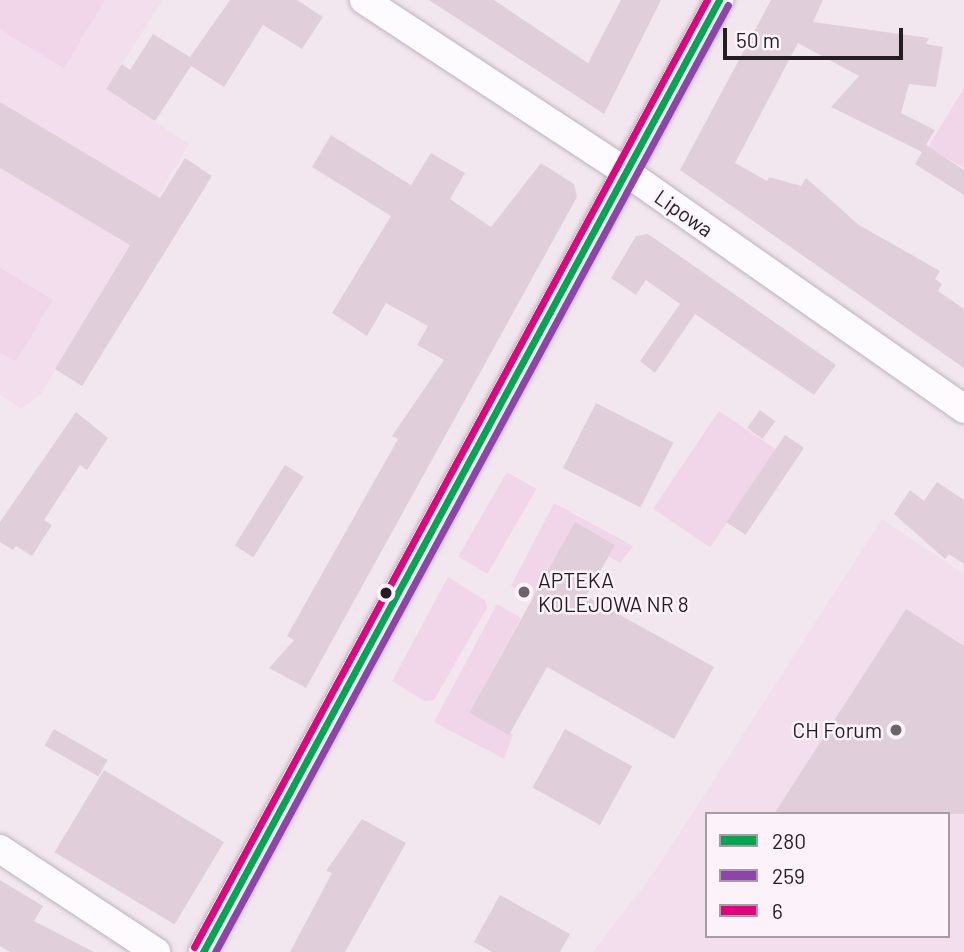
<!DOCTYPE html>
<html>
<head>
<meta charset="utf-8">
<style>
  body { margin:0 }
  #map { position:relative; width:964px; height:952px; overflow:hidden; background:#f3e7ef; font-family:Barlow,sans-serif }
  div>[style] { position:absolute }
  .built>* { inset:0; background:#f3deed }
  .green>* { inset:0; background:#f1d5e9; transform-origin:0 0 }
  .building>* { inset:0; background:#e0cfdb; transform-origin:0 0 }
  .roads { filter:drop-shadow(0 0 2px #bdb3ba) drop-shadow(0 0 2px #bdb3ba) }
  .minor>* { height:28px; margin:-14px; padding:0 14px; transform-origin:14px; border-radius:14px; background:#fdfbfd }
  .bus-1>* { height:7px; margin:-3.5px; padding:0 3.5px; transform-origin:3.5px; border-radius:3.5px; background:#00a651 }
  .bus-2>* { height:7px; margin:-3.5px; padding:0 3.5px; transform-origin:3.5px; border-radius:3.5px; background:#8e44ad }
  .bus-3>* { height:7px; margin:-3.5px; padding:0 3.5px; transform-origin:3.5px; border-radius:3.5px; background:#e5007d }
  .dots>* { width:19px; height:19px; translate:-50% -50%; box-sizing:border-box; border:4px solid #fcf3fa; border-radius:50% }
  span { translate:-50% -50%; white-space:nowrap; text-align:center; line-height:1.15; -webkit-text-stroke:5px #fcf3fa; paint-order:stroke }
  .street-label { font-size:21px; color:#241d22 }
  .poi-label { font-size:21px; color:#241d22 }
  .left { translate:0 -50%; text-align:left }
  .right { translate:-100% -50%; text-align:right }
  .legend { position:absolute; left:705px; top:812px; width:245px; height:126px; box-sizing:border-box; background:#fcf3fa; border:2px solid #a69da4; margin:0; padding:9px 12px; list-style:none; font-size:21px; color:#241d22 }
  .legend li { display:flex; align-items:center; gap:14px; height:35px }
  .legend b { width:35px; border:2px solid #a69da4 }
  .scale { position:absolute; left:723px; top:28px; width:180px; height:32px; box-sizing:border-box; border:4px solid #241d22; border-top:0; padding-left:9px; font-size:21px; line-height:24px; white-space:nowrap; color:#241d22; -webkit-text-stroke:5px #fcf3fa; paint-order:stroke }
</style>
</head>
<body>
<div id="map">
  <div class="built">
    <div style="clip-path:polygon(0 0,163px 0,106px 89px,189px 144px,41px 394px,21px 409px,0 395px)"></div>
    <div style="clip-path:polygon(evenodd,882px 519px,964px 574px,964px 952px,593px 952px,655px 871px,882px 519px,707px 814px,948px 814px,948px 936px,707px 936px,707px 814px)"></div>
  </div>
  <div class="green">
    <div style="clip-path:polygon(0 0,105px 0,64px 68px,0 30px)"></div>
    <div style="clip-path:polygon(964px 88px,964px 168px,928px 147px)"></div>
    <div style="clip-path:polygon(0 268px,53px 300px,16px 361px,0 352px)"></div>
    <div style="left:719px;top:411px;width:69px;height:118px;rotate:34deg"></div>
    <div style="left:507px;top:472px;width:34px;height:98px;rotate:30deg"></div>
    <div style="clip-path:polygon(554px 503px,633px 546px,620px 563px,608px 556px,614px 544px,575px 523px,533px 598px,511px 586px)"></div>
    <div style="clip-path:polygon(448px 577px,486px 601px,487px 608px,434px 700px,424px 701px,392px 681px)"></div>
    <div style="clip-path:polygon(497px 604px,521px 618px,469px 713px,513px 734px,504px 759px,434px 722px)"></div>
  </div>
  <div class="building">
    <div style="clip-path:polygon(230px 0,297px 0,323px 17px,302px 49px,263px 25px,224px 87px,191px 66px,155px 121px,106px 89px,122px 64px,130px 70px,153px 34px,190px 57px)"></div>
    <div style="clip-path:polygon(429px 0,494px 0,588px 63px,621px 0,661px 0,604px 114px)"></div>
    <div style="clip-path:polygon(771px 0,823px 0,813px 22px,929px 38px,926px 44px,943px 47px,936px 87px,909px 84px,901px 113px,935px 130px,926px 145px,964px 170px,964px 195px,915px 164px,922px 152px,831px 107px,859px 76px,798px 43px,735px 163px,767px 181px,769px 177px,801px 186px,806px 178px,859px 225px,940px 271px,935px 279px,942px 284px,938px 291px,964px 309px,964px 368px,680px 170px)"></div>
    <div style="clip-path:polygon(0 102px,160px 198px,185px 158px,212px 176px,82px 386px,55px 369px,130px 245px,0 168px)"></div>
    <div style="clip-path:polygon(331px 135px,411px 185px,431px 153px,465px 173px,450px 199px,491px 227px,541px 163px,574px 184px,577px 197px,306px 688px,269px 668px,294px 640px,287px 636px,398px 439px,392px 436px,444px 360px,417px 345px,428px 326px,386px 303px,367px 336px,332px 313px,391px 216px,312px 167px)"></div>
    <div style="clip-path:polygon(648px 234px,836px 365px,814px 395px,695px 314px,655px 373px,640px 361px,680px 304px,646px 280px,636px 295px,611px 278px,636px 236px)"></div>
    <div style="left:596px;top:403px;width:87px;height:73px;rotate:27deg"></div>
    <div style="left:760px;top:410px;width:19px;height:22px;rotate:36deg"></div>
    <div style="clip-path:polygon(76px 412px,108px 438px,87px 470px,80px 465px,44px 520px,52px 525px,32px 556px,16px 546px,13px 550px,0 542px,0 522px)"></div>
    <div style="left:785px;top:435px;width:23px;height:105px;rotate:34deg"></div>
    <div style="left:285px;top:465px;width:22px;height:95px;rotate:32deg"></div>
    <div style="clip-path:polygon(937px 482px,964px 500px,964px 564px,949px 554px,945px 559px,894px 514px,910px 490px,924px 501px)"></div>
    <div style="clip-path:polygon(575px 522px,615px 545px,586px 596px,714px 667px,674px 739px,547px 667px,509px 735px,469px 713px)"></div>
    <div style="clip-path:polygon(906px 609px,964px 646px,964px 814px,774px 814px)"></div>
    <div style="left:54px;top:729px;width:62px;height:19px;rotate:30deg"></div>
    <div style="left:565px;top:729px;width:77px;height:67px;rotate:29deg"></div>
    <div style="left:104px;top:770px;width:140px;height:96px;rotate:31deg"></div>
    <div style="clip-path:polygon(362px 819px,406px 843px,345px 952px,290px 952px,332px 873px,326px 871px)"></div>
    <div style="clip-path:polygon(0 880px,43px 906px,34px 921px,94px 952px,10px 952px,0 946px)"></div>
    <div style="clip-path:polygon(500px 895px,570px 934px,560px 952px,492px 952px,474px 942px)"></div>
  </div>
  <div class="roads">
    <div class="minor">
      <div style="left:364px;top:0;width:313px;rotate:33.3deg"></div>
      <div style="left:626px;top:172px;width:413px;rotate:35deg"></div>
      <div style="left:0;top:849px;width:187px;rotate:33.4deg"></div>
      <div style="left:203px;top:952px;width:1083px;rotate:-61.54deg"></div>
    </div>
  </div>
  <div class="bus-1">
    <div style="left:203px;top:952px;width:1083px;rotate:-61.54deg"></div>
  </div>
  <div class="bus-2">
    <div style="left:215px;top:952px;width:1077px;rotate:-61.56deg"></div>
  </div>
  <div class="bus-3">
    <div style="left:194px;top:947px;width:1077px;rotate:-61.56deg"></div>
  </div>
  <div class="dots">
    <div style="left:524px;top:592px;background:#6c646a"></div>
    <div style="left:386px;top:593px;background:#241d22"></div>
    <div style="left:896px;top:730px;background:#6c646a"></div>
  </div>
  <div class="street-label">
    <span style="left:684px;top:213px;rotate:35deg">Lipowa</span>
  </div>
  <div class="poi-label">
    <span class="left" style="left:538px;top:592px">APTEKA<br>KOLEJOWA NR 8</span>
    <span class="right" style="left:882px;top:730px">CH Forum</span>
  </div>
  <ul class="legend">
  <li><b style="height:9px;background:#00a651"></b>280</li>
  <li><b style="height:9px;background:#8e44ad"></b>259</li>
  <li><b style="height:9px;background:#e5007d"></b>6</li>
  </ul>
  <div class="scale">50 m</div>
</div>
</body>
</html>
